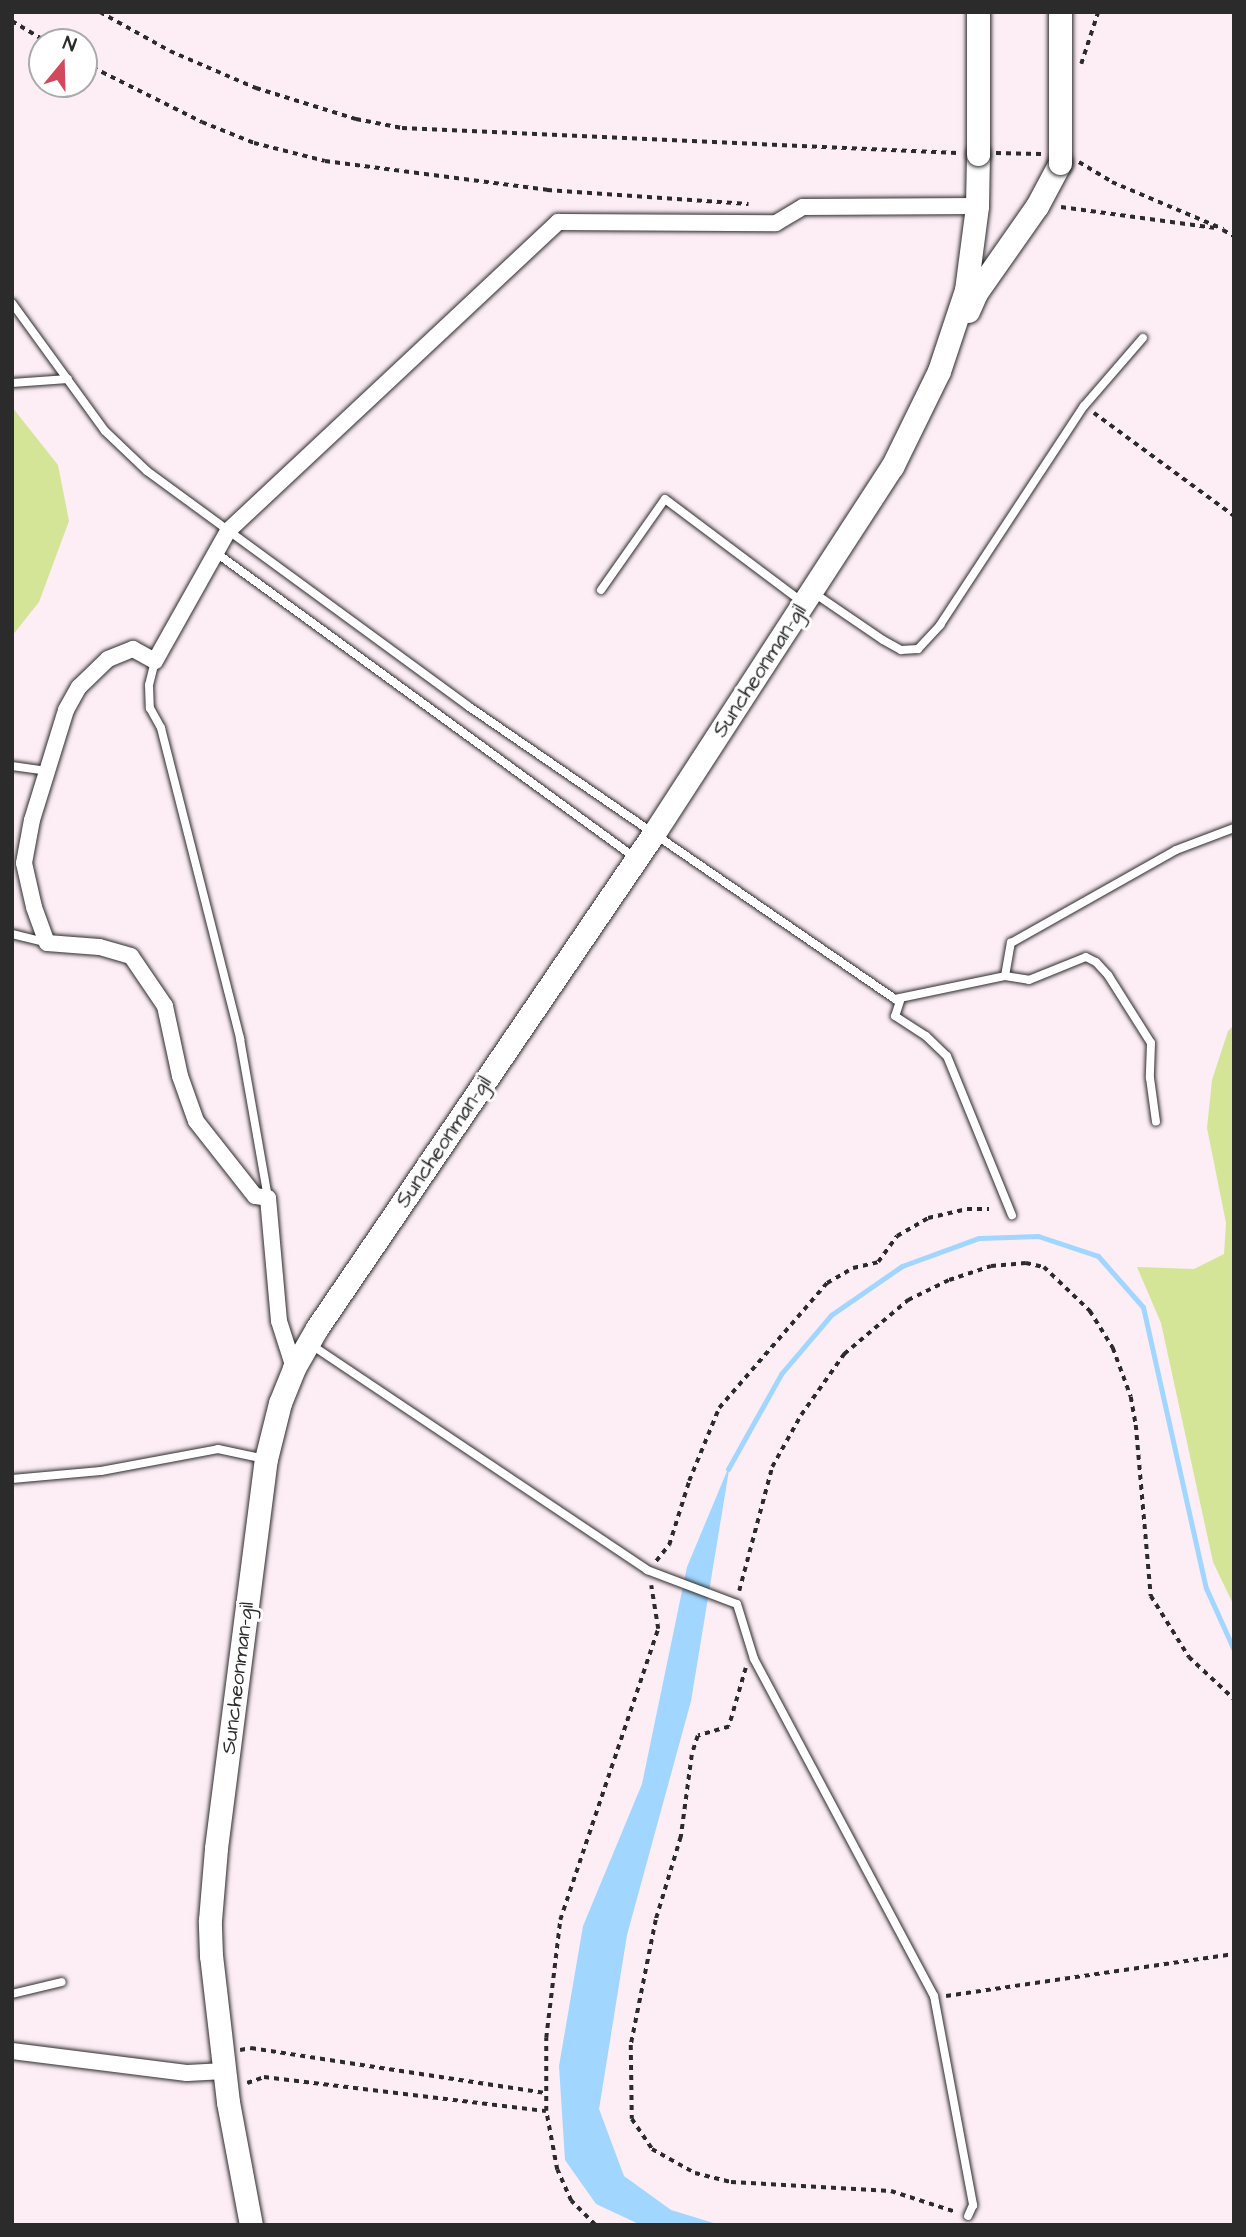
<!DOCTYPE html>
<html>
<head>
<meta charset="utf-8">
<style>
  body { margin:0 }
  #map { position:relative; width:1246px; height:2237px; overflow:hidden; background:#fdedf5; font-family:"Architects Daughter",sans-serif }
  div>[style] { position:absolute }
  .green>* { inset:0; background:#d4e598 }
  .water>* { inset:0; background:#a0d6ff }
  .stream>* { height:5px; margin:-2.5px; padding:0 2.5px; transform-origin:2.5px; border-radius:2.5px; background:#a0d6ff }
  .path>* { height:3.5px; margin-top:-1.75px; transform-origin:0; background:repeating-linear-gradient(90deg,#2b2b2b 0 5px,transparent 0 10px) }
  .roads { filter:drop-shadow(0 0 2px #2b2b2b) drop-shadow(0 0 2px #2b2b2b) }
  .lane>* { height:8px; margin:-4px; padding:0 4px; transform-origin:4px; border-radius:4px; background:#fff }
  .street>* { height:16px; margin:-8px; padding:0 8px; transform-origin:8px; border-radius:8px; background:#fff }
  .secondary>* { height:23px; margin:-11.5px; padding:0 11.5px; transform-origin:11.5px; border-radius:11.5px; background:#fff }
  .bridges { filter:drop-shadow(0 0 2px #2b2b2b) drop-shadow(0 0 2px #2b2b2b) }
  .secondary-bridge>* { height:23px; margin:-11.5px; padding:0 11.5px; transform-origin:11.5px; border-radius:11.5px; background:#fff }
  span { translate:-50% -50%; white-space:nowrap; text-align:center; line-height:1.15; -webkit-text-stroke:6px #fff; paint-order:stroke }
  .street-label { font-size:21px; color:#2b2b2b }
  .frame { position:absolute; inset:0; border:14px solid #2b2b2b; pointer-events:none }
  .north { position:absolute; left:28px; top:28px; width:70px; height:70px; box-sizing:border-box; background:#fff; border:2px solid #aaa; border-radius:50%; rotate:19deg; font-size:19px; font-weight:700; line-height:28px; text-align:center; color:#2b2b2b }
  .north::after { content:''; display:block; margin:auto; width:24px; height:32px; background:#d1495b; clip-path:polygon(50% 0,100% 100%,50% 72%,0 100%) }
</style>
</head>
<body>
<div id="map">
  <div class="green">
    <div style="clip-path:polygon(12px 407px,58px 465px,69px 521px,39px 602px,12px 636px)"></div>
    <div style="clip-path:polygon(1234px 1025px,1234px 1606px,1213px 1562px,1161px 1323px,1137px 1267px,1194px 1269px,1224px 1254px,1226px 1223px,1207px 1128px,1212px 1080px,1228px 1031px)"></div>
  </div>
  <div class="water">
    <div style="clip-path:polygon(730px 1464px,691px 1701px,627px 1935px,599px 2109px,624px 2176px,671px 2210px,720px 2225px,641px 2225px,596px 2204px,565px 2160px,559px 2066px,583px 1926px,642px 1784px,687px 1567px)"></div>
  </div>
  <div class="stream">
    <div style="left:728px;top:1469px;width:109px;rotate:-60.8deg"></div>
    <div style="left:781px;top:1374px;width:77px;rotate:-49.7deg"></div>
    <div style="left:831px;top:1315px;width:86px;rotate:-34.6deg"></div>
    <div style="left:902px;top:1266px;width:82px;rotate:-20deg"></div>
    <div style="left:979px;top:1238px;width:59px;rotate:-1.9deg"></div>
    <div style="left:1038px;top:1236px;width:63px;rotate:18.4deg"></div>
    <div style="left:1098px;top:1256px;width:68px;rotate:48.6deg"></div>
    <div style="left:1143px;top:1307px;width:288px;rotate:77.4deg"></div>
    <div style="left:1206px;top:1588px;width:68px;rotate:65.7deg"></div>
  </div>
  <div class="path">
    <div style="left:100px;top:12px;width:80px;rotate:29.1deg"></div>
    <div style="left:170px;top:51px;width:94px;rotate:23.3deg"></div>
    <div style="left:256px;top:88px;width:105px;rotate:17.2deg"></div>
    <div style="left:356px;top:119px;width:47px;rotate:11.1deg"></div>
    <div style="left:402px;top:128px;width:556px;rotate:2.58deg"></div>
    <div style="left:12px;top:21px;width:41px;rotate:31deg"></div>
    <div style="left:84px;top:63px;width:132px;rotate:26.6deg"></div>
    <div style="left:202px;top:122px;width:56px;rotate:22deg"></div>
    <div style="left:254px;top:143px;width:73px;rotate:14.2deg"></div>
    <div style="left:325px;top:161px;width:224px;rotate:7.4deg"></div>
    <div style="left:547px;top:190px;width:202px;rotate:4deg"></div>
    <div style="left:1081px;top:64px;width:55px;rotate:-71.9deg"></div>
    <div style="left:996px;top:153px;width:45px;rotate:1.3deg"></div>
    <div style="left:1079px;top:162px;width:39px;rotate:31deg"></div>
    <div style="left:1112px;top:182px;width:121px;rotate:22.9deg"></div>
    <div style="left:1061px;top:207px;width:156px;rotate:7.7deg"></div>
    <div style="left:1223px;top:230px;width:13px;rotate:29deg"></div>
    <div style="left:1094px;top:413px;width:174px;rotate:36.3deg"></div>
    <div style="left:656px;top:1561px;width:21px;rotate:-51deg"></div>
    <div style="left:669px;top:1545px;width:67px;rotate:-72.6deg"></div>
    <div style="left:689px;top:1481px;width:79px;rotate:-67.7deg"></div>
    <div style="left:719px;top:1408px;width:165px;rotate:-49.2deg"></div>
    <div style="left:827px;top:1283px;width:30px;rotate:-30deg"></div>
    <div style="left:853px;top:1268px;width:26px;rotate:-13deg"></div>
    <div style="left:878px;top:1262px;width:32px;rotate:-54deg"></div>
    <div style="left:897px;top:1236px;width:36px;rotate:-30deg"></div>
    <div style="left:928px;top:1218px;width:40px;rotate:-13deg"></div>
    <div style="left:967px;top:1209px;width:22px"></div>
    <div style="left:739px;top:1591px;width:128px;rotate:-75.1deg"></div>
    <div style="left:772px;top:1467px;width:60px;rotate:-60.9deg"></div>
    <div style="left:801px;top:1415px;width:75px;rotate:-54.8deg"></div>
    <div style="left:844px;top:1354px;width:84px;rotate:-40.2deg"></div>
    <div style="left:908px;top:1300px;width:46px;rotate:-26deg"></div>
    <div style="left:949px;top:1280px;width:44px;rotate:-18.4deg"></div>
    <div style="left:991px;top:1266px;width:35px;rotate:-5deg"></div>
    <div style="left:1026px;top:1263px;width:18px;rotate:13deg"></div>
    <div style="left:1044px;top:1267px;width:64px;rotate:43.7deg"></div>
    <div style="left:1090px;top:1311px;width:44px;rotate:58.1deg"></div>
    <div style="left:1113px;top:1348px;width:52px;rotate:69.8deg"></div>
    <div style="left:1131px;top:1397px;width:28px;rotate:80deg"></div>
    <div style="left:1136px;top:1425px;width:172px;rotate:85deg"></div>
    <div style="left:1151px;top:1596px;width:72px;rotate:58.1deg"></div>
    <div style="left:1189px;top:1657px;width:62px;rotate:43deg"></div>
    <div style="left:746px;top:1668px;width:61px;rotate:106.1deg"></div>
    <div style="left:729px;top:1727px;width:32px;rotate:164deg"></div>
    <div style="left:698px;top:1736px;width:20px;rotate:108deg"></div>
    <div style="left:692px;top:1755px;width:83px;rotate:97.6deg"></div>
    <div style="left:681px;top:1837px;width:87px;rotate:106.8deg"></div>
    <div style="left:656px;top:1920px;width:127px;rotate:101.3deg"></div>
    <div style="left:631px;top:2045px;width:74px;rotate:89.2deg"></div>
    <div style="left:632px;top:2119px;width:36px;rotate:56deg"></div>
    <div style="left:652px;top:2149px;width:49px;rotate:29.2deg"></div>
    <div style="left:695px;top:2173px;width:37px;rotate:14deg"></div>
    <div style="left:731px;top:2182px;width:160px;rotate:3.2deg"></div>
    <div style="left:891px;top:2191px;width:68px;rotate:17.9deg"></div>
    <div style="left:946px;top:1996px;width:291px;rotate:-8.3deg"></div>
    <div style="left:240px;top:2050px;width:11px;rotate:-10deg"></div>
    <div style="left:251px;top:2048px;width:298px;rotate:8.7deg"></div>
    <div style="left:247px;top:2083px;width:18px;rotate:-19deg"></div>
    <div style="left:264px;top:2077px;width:284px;rotate:6.9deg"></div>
    <div style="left:595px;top:2225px;width:34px;rotate:-135deg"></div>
    <div style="left:571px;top:2201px;width:34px;rotate:-114deg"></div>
    <div style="left:557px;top:2170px;width:60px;rotate:-100.6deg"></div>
    <div style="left:546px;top:2111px;width:73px;rotate:-90deg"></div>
    <div style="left:546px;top:2038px;width:119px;rotate:-83.2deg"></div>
    <div style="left:560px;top:1920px;width:307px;rotate:-71.4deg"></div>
    <div style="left:658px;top:1629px;width:44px;rotate:-99.2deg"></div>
  </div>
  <div class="roads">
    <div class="lane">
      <div style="left:12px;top:303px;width:158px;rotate:54deg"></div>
      <div style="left:105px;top:431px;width:58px;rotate:43.6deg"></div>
      <div style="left:147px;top:471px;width:398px;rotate:36.2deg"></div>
      <div style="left:468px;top:706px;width:518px;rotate:34.46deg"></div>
      <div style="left:895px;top:999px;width:112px;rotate:-11.8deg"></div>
      <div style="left:1005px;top:976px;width:34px;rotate:-80deg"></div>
      <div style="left:1011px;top:943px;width:189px;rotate:-29.4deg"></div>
      <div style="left:1176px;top:850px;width:62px;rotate:-20.8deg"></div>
      <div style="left:12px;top:383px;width:56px;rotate:-4.1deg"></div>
      <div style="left:215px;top:552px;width:518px;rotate:36.05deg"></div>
      <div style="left:601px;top:590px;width:111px;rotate:-54.9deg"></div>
      <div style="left:665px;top:499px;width:170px;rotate:36.9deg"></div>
      <div style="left:814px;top:593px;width:83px;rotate:34.3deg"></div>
      <div style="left:883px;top:640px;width:21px;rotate:29deg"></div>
      <div style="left:901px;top:650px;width:17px;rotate:-3deg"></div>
      <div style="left:918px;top:649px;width:33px;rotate:-47deg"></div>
      <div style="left:940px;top:625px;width:262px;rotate:-56.7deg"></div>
      <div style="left:1084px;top:406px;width:90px;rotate:-49.1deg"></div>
      <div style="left:155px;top:661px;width:25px;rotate:104deg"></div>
      <div style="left:149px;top:685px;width:23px;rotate:88deg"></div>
      <div style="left:150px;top:708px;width:23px;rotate:61deg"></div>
      <div style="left:161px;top:728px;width:321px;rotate:75.7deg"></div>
      <div style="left:240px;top:1039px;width:161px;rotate:80deg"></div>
      <div style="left:12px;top:766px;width:35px;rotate:8deg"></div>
      <div style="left:12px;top:934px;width:36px;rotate:14deg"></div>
      <div style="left:1005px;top:976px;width:24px;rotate:9deg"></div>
      <div style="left:1029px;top:980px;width:61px;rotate:-22deg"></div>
      <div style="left:1086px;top:957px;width:11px;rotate:27deg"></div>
      <div style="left:1096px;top:962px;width:18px;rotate:47deg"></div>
      <div style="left:1108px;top:975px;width:80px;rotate:57.7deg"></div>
      <div style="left:1151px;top:1043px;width:35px;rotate:92deg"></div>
      <div style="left:1150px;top:1078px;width:44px;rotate:82.2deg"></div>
      <div style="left:901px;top:998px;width:19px;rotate:108deg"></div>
      <div style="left:895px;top:1016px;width:37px;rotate:33deg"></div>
      <div style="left:926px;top:1036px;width:29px;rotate:44deg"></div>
      <div style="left:947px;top:1056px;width:172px;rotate:67.8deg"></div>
      <div style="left:310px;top:1344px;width:406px;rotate:33.8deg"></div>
      <div style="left:647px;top:1570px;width:96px;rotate:20.7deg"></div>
      <div style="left:737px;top:1604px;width:58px;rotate:72.8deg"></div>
      <div style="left:754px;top:1659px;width:382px;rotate:61.9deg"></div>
      <div style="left:934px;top:1996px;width:213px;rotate:79.4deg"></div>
      <div style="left:973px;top:2205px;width:12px;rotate:114deg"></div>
      <div style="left:12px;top:1479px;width:89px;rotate:-5.1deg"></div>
      <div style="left:101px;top:1471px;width:119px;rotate:-10.6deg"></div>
      <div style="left:218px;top:1449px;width:48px;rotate:12deg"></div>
      <div style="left:12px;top:1994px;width:51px;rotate:-13.5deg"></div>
    </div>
    <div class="street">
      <div style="left:294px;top:1368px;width:49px;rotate:-107.7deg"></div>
      <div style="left:279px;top:1321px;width:123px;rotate:-95.1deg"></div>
      <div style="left:268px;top:1198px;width:13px;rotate:-171deg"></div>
      <div style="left:255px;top:1196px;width:95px;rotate:-128.2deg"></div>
      <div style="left:196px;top:1121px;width:48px;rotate:-109.6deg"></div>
      <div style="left:180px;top:1076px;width:72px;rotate:-102.1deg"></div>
      <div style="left:165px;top:1006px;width:60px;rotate:-124.2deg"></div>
      <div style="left:131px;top:956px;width:33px;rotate:-164deg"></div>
      <div style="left:99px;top:947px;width:52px;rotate:-175.6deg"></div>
      <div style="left:47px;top:943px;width:38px;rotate:-110deg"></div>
      <div style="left:34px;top:907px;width:45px;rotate:-102.8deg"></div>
      <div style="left:24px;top:863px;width:44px;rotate:-79.5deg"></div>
      <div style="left:32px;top:820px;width:115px;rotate:-72.8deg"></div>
      <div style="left:66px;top:710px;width:26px;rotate:-61deg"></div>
      <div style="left:79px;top:687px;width:40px;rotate:-44deg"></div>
      <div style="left:108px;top:659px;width:27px;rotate:-22deg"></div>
      <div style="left:133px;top:649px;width:25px;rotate:29deg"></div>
      <div style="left:155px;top:661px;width:149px;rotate:-60.7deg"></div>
      <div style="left:228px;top:531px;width:452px;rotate:-43.1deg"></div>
      <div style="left:558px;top:222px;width:218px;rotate:0.3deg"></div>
      <div style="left:776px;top:223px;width:31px;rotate:-31deg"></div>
      <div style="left:803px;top:207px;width:174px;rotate:-0.3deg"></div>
      <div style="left:12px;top:2051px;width:176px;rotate:7.2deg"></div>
      <div style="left:187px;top:2073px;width:38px;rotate:-3deg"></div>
    </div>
    <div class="secondary">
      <div style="left:968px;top:311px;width:20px;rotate:-66deg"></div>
      <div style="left:976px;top:293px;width:106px;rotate:-55deg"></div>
      <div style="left:1037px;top:206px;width:49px;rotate:-61.9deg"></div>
      <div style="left:251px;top:2225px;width:125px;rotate:-100.6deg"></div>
      <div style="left:228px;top:2102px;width:147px;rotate:-96.6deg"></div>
      <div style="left:211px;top:1956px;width:36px;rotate:-92deg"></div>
      <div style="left:210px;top:1920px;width:72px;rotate:-85.2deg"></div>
      <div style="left:216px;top:1848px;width:392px;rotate:-82.7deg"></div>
      <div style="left:266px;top:1459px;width:58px;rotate:-76deg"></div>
      <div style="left:280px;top:1403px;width:38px;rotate:-68deg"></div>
      <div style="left:294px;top:1368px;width:46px;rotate:-60.1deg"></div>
      <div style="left:317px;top:1328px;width:599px;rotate:-55.75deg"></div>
      <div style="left:654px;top:833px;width:437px;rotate:-57deg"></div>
      <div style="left:892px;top:467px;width:107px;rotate:-63.9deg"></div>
      <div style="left:939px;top:371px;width:85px;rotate:-71.6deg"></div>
      <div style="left:966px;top:290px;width:85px;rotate:-82.5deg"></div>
      <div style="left:977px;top:206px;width:52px;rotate:-88.9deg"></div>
    </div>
  </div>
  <div class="bridges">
    <div class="secondary-bridge">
      <div style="left:1060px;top:12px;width:151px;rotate:90deg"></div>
      <div style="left:978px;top:154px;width:142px;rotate:-90deg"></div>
    </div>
  </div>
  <div class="street-label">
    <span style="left:760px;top:671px;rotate:-57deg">Suncheonman-gil</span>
    <span style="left:444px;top:1142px;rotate:-56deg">Suncheonman-gil</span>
    <span style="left:238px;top:1678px;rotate:-83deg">Suncheonman-gil</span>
  </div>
  <div class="frame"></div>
  <div class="north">N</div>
</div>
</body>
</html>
